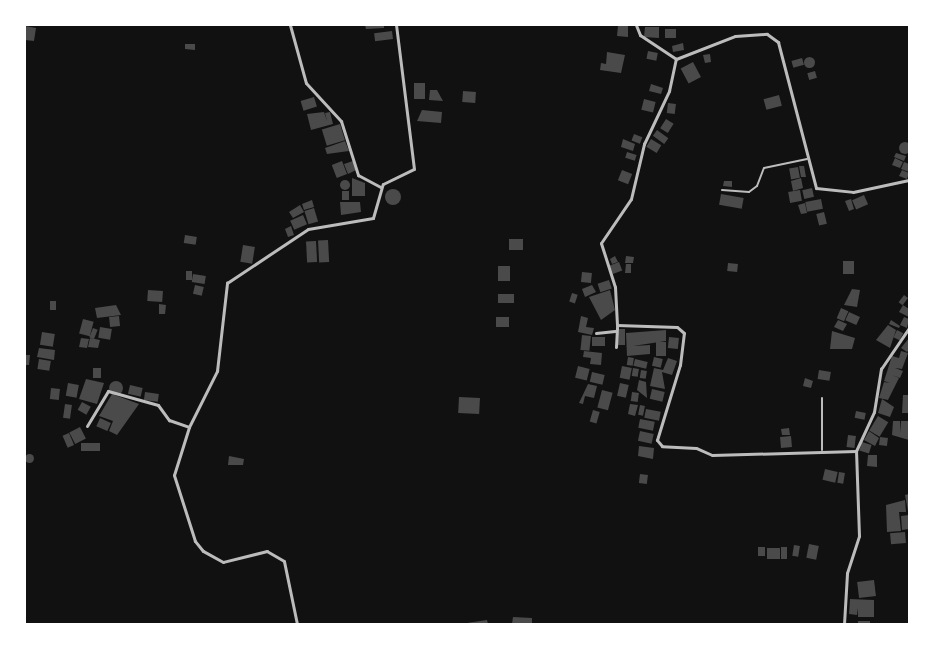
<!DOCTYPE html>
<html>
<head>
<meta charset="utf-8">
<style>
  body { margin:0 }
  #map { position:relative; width:934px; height:649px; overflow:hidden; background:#111; font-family:Barlow,sans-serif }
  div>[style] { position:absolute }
  .building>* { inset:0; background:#4a4a4a; transform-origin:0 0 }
  .round { border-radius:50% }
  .service>* { height:2px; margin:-1px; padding:0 1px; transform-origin:1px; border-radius:1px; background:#bcbcbc }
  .minor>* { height:3px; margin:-1.5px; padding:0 1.5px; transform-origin:1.5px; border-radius:1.5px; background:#bcbcbc }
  span { translate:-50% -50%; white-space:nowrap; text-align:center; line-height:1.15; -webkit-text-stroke:4px #fff; paint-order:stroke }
  .frame { position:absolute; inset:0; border:26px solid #fff; pointer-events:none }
</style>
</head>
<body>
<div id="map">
  <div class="building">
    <div style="clip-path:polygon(365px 25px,384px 25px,384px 28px,366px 29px)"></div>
    <div style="clip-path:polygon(25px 26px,36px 28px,34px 41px,25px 40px)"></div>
    <div style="clip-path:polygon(618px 26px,628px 26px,628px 37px,617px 36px)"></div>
    <div style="clip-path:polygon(645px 27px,659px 27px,659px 38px,644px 37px)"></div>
    <div style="left:665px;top:29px;width:11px;height:9px"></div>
    <div style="left:392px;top:31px;width:8px;height:18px;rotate:83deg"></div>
    <div style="clip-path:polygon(683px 43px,684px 50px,673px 52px,672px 46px)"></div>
    <div style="clip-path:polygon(185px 44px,195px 44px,195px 50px,185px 49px)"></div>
    <div style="left:648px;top:51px;width:10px;height:8px;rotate:11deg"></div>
    <div style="clip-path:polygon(607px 52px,625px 55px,621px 73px,600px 70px,601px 63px,606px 64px)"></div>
    <div style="clip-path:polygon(710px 54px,711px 62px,705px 63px,703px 55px)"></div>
    <div class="round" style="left:803.5px;top:56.5px;width:11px;height:11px"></div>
    <div style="left:802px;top:58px;width:7px;height:11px;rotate:74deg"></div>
    <div style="left:693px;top:62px;width:17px;height:14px;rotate:62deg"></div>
    <div style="left:815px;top:71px;width:7px;height:8px;rotate:74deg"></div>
    <div style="left:414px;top:83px;width:11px;height:16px"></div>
    <div style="clip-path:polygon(651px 84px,663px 88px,661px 94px,649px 91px)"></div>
    <div style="clip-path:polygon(430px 90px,437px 90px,443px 101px,429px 100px)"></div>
    <div style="left:463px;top:91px;width:13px;height:11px;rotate:4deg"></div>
    <div style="left:779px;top:95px;width:11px;height:16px;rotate:75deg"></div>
    <div style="left:314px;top:97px;width:10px;height:14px;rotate:73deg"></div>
    <div style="left:644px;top:99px;width:12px;height:11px;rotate:14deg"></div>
    <div style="left:668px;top:103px;width:8px;height:10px;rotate:7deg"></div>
    <div style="clip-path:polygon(422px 110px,442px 112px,441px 123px,417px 121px)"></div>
    <div style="clip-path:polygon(324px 112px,327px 121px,325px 113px,330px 112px,333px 124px,311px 130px,307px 114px)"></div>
    <div style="left:666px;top:119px;width:9px;height:11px;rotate:32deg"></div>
    <div style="left:340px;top:124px;width:17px;height:19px;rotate:73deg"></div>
    <div style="left:657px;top:130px;width:14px;height:7px;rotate:36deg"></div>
    <div style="left:634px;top:134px;width:9px;height:7px;rotate:21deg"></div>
    <div style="clip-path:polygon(623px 139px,635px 144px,633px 151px,621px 147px)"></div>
    <div style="left:651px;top:139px;width:12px;height:9px;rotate:31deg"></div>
    <div style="clip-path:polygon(345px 141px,349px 151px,327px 154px,325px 148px)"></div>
    <div class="round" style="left:899px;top:142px;width:12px;height:12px"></div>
    <div style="left:627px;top:152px;width:10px;height:6px;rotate:17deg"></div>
    <div style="clip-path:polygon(896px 153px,906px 156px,904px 161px,894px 157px)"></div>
    <div style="clip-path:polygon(895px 158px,903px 162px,900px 168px,892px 165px)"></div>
    <div style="left:342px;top:161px;width:14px;height:11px;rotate:69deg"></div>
    <div style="clip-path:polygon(353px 161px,356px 170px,348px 174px,344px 164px)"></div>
    <div style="clip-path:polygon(904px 162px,909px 164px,909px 172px,901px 169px)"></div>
    <div style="clip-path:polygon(799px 166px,804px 166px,806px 177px,801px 177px)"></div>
    <div style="left:798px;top:167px;width:11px;height:9px;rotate:80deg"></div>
    <div style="left:622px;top:170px;width:11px;height:11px;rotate:22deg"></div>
    <div style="clip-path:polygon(902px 170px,909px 173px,907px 179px,899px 176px)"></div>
    <div style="clip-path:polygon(352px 178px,365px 183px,365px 196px,352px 196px)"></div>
    <div style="clip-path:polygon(801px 178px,803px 188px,793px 191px,791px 181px)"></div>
    <div class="round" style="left:340px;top:180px;width:10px;height:10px"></div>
    <div style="clip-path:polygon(724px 181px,732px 181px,732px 187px,723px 186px)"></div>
    <div style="left:812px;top:188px;width:9px;height:10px;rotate:77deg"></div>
    <div class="round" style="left:385px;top:189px;width:16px;height:16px"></div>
    <div style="left:800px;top:190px;width:11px;height:12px;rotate:80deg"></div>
    <div style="left:342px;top:191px;width:7px;height:9px"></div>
    <div style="left:721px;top:194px;width:23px;height:11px;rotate:10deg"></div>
    <div style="left:864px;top:195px;width:10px;height:13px;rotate:66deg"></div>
    <div style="left:821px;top:199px;width:10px;height:16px;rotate:79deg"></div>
    <div style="clip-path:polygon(851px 199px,854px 209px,849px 211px,845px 201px)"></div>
    <div style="clip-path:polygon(312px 200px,314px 207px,304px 210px,302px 204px)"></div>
    <div style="clip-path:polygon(340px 202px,360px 202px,361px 212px,341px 215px)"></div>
    <div style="clip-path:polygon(805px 203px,807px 213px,801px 214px,798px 205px)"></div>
    <div style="clip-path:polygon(300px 205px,304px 212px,293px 218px,289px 212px)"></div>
    <div style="left:314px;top:208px;width:14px;height:10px;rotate:73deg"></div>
    <div style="left:824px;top:212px;width:12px;height:8px;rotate:76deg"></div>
    <div style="left:303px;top:215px;width:10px;height:14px;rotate:66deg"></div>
    <div style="clip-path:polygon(291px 226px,294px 235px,288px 237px,285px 229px)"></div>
    <div style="left:185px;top:235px;width:12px;height:8px;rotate:9deg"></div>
    <div style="left:509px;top:239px;width:14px;height:11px"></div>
    <div style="left:328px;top:240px;width:22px;height:10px;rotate:87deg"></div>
    <div style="left:316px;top:241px;width:21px;height:10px;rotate:87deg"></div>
    <div style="left:243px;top:245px;width:12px;height:17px;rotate:9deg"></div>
    <div style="clip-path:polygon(615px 256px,618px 262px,612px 264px,610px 259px)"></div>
    <div style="clip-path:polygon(626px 256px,634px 257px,633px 263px,625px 263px)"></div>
    <div style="left:854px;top:261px;width:13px;height:11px;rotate:90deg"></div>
    <div style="left:619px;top:262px;width:9px;height:10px;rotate:69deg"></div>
    <div style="left:728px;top:263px;width:10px;height:8px;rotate:6deg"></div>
    <div style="clip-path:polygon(626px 264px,631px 264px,631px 273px,625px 273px)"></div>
    <div style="left:498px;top:266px;width:12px;height:15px"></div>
    <div style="left:186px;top:271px;width:6px;height:9px"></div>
    <div style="left:582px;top:272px;width:10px;height:10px;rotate:6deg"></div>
    <div style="left:193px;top:274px;width:13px;height:8px;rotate:9deg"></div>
    <div style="left:609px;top:280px;width:9px;height:12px;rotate:72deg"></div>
    <div style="left:195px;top:285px;width:9px;height:9px;rotate:13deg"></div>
    <div style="clip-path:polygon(592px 285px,596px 292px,585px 297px,582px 289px)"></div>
    <div style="clip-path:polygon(852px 289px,860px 290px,857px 307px,844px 305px)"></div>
    <div style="left:148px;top:290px;width:15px;height:11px;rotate:4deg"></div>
    <div style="clip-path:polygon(610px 290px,615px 310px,601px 320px,589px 297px)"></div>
    <div style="left:572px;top:293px;width:6px;height:9px;rotate:18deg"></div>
    <div style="left:498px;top:294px;width:16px;height:9px"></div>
    <div style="left:904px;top:295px;width:5px;height:9px;rotate:37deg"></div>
    <div style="left:50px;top:301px;width:6px;height:9px"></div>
    <div style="clip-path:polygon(159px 304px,166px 305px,165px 314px,159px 314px)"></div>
    <div style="clip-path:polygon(116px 305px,121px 315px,97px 318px,95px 308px)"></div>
    <div style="clip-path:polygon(903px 305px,909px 309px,909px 317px,899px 312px)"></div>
    <div style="left:841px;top:308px;width:8px;height:11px;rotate:23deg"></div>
    <div style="left:849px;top:312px;width:12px;height:9px;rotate:24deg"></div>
    <div style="left:119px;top:316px;width:10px;height:10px;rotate:84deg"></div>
    <div style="clip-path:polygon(581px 316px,588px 318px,586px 327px,594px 328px,592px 335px,578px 332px)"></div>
    <div style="left:496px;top:317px;width:13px;height:10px"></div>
    <div style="clip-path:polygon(904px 317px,909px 319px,907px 328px,900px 325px)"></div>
    <div style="left:83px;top:319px;width:11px;height:15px;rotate:15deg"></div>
    <div style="clip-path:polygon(838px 320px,847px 324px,843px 331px,834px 327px)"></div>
    <div style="clip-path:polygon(891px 320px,900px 326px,899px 328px,889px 324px)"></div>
    <div style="clip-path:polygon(888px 325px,896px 330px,890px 348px,876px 340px)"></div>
    <div style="left:100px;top:327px;width:12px;height:11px;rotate:9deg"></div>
    <div style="left:93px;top:328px;width:5px;height:10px;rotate:22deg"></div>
    <div style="left:625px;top:329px;width:16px;height:8px;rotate:90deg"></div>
    <div style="clip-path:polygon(666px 330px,666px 341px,633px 346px,650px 345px,650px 354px,627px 356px,626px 333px)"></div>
    <div style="left:897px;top:330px;width:7px;height:8px;rotate:27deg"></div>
    <div style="clip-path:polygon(832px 331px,855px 338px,852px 349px,830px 349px)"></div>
    <div style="left:42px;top:332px;width:13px;height:13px;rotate:9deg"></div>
    <div style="left:582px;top:335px;width:9px;height:15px;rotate:6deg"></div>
    <div style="left:592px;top:337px;width:13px;height:9px"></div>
    <div style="left:669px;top:337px;width:10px;height:11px;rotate:6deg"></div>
    <div style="clip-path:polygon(81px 338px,89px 339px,87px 348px,79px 347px)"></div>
    <div style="clip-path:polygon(90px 338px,100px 340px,98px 348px,88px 347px)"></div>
    <div style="clip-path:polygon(909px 338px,909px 350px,907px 352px,901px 348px)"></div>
    <div style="left:656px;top:342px;width:10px;height:14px"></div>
    <div style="clip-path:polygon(39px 348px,55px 350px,54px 360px,37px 357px)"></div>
    <div style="clip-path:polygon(584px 351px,602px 353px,601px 365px,590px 364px,591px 358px,583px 357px)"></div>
    <div style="clip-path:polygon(901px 351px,908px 353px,902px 369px,895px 368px,903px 371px,900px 378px,892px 375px,899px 378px,888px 400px,879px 398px,884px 382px,890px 383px,884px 381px,892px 356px,899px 358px)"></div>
    <div style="clip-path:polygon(25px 355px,30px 355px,29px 365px,25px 365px)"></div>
    <div style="left:628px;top:357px;width:6px;height:8px;rotate:9deg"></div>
    <div style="left:654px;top:357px;width:9px;height:9px;rotate:13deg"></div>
    <div style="clip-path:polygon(668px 358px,677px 361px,672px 375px,662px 372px,665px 389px,650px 386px,654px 368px,663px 370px)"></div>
    <div style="left:39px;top:359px;width:12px;height:10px;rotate:9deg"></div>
    <div style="left:635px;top:359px;width:13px;height:7px;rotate:13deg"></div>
    <div style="left:578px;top:366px;width:12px;height:12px;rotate:14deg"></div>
    <div style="left:622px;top:366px;width:10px;height:12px;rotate:11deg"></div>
    <div style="left:93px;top:368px;width:8px;height:10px"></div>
    <div style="left:633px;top:368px;width:6px;height:8px;rotate:9deg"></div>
    <div style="left:641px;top:370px;width:6px;height:8px;rotate:9deg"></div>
    <div style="left:819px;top:370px;width:12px;height:9px;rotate:9deg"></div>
    <div style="left:592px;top:372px;width:13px;height:10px;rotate:13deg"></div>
    <div style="clip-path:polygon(805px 378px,813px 381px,811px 388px,803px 386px)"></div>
    <div style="clip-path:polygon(86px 379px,104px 383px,97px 404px,79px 399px)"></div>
    <div style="clip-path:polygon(639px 380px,646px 382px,647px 398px,637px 390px)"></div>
    <div class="round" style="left:109px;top:381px;width:14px;height:14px"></div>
    <div style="left:68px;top:383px;width:11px;height:13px;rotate:10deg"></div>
    <div style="left:620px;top:383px;width:9px;height:13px;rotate:13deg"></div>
    <div style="clip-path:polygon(588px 384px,597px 386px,594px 398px,585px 396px,583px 404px,579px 403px)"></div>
    <div style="left:130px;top:385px;width:13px;height:9px;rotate:13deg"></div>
    <div style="left:51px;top:388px;width:9px;height:11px;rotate:6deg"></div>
    <div style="left:652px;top:389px;width:13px;height:10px;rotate:13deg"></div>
    <div style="left:602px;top:390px;width:11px;height:18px;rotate:15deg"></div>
    <div style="left:145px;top:392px;width:14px;height:8px;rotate:8deg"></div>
    <div style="left:632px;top:392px;width:7px;height:9px;rotate:8deg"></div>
    <div style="clip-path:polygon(112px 394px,139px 404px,117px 435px,109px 431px,113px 421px,99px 416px)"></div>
    <div style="clip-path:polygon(903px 395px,909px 395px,909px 413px,902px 413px)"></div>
    <div style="left:459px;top:397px;width:21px;height:16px;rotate:3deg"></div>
    <div style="clip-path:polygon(882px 399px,894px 407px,890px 417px,878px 413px)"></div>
    <div style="left:82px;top:402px;width:10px;height:9px;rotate:29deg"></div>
    <div style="left:65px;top:404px;width:7px;height:14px;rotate:8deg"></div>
    <div style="clip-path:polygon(630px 404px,638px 405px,635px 416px,628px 414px)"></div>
    <div style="left:640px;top:405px;width:5px;height:10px;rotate:11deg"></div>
    <div style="left:646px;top:409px;width:15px;height:9px;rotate:11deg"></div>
    <div style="left:593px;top:410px;width:7px;height:12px;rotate:16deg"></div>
    <div style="left:856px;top:411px;width:10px;height:7px;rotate:11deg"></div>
    <div style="left:878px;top:416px;width:12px;height:17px;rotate:31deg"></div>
    <div style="left:100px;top:418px;width:12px;height:9px;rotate:24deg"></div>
    <div style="left:640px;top:419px;width:15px;height:9px;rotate:11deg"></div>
    <div style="clip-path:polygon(893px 421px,900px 421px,900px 433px,901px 421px,909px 421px,909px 440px,892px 435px)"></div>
    <div style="left:80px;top:427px;width:13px;height:12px;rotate:63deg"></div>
    <div style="clip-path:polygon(789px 428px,790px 435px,782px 435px,781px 429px)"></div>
    <div style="left:640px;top:431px;width:14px;height:10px;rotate:12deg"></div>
    <div style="clip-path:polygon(869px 431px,879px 438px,875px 446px,864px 440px)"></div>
    <div style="left:69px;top:433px;width:13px;height:7px;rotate:67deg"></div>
    <div style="left:848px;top:435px;width:8px;height:12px;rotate:7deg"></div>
    <div style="left:791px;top:436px;width:11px;height:11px;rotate:85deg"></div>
    <div style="left:880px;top:437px;width:8px;height:8px;rotate:7deg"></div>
    <div style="left:862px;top:442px;width:10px;height:9px;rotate:17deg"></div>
    <div style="left:81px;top:443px;width:19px;height:8px"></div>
    <div style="clip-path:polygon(639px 446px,654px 448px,653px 459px,638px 456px)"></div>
    <div class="round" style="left:24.5px;top:453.5px;width:9px;height:9px"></div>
    <div style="clip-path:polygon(868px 455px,877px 455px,877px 467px,867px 466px)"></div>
    <div style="clip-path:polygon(229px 456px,244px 459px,243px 465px,228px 465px)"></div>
    <div style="left:825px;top:469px;width:13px;height:11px;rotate:13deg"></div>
    <div style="left:839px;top:472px;width:6px;height:11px;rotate:9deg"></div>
    <div style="left:640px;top:474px;width:8px;height:9px;rotate:7deg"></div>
    <div style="clip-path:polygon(909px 494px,909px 511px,908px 511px,905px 495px)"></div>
    <div style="clip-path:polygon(905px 500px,906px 512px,899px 512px,901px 531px,887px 532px,886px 505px)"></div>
    <div style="clip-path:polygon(909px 515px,909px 529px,902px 530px,901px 516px)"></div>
    <div style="left:905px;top:532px;width:11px;height:15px;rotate:85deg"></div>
    <div style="left:809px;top:544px;width:10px;height:14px;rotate:11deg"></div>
    <div style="left:794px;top:545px;width:6px;height:11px;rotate:9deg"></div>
    <div style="left:758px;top:547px;width:7px;height:9px"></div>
    <div style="left:781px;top:547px;width:6px;height:12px"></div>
    <div style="left:767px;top:548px;width:13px;height:11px"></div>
    <div style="left:874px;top:580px;width:16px;height:17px;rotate:83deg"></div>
    <div style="clip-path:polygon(850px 599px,874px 600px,874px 617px,858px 617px,858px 608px,857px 615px,849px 614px)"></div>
    <div style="clip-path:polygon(513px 617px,532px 618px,532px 624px,512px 624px)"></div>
    <div style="clip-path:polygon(487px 620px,488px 624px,468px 624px,467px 623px)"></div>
    <div style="left:858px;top:621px;width:12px;height:3px"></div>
  </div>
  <div class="service">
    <div style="left:722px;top:190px;width:27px;rotate:4deg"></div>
    <div style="left:749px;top:192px;width:10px;rotate:-37deg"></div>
    <div style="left:757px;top:186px;width:19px;rotate:-69deg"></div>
    <div style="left:764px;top:168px;width:44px;rotate:-11.8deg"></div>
    <div style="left:822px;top:450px;width:52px;rotate:-90deg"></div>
  </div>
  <div class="minor">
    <div style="left:290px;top:25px;width:60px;rotate:74.6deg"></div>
    <div style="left:306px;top:83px;width:52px;rotate:47.4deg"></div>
    <div style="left:341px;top:121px;width:57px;rotate:72.5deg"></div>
    <div style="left:358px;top:175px;width:26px;rotate:28deg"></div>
    <div style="left:636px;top:25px;width:11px;rotate:68deg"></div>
    <div style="left:640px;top:35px;width:43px;rotate:33.7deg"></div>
    <div style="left:596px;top:333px;width:19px;rotate:-6deg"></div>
    <div style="left:616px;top:347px;width:22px;rotate:-87deg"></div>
    <div style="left:87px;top:426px;width:41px;rotate:-59deg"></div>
    <div style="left:108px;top:391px;width:52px;rotate:15.6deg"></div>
    <div style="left:158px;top:405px;width:19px;rotate:54deg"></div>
    <div style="left:169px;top:420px;width:21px;rotate:19deg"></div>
    <div style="left:856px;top:451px;width:144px;rotate:178.4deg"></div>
    <div style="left:712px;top:455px;width:17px;rotate:-156deg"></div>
    <div style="left:696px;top:448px;width:34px;rotate:-177deg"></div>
    <div style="left:662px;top:446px;width:8px;rotate:-130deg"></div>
    <div style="left:657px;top:440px;width:78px;rotate:-73deg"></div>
    <div style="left:680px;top:365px;width:32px;rotate:-83deg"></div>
    <div style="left:684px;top:333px;width:9px;rotate:-139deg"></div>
    <div style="left:677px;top:327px;width:60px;rotate:-178.1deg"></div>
    <div style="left:617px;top:325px;width:38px;rotate:-93deg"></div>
    <div style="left:615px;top:287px;width:46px;rotate:-107.7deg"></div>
    <div style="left:601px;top:243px;width:53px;rotate:-55.7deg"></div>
    <div style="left:631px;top:199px;width:57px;rotate:-76.7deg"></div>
    <div style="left:644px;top:144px;width:59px;rotate:-64.7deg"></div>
    <div style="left:669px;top:91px;width:33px;rotate:-78deg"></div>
    <div style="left:676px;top:59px;width:63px;rotate:-21.3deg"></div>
    <div style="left:735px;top:36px;width:32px;rotate:-4deg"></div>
    <div style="left:767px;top:34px;width:14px;rotate:36deg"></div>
    <div style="left:778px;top:42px;width:151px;rotate:75.4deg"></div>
    <div style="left:816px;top:188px;width:37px;rotate:6deg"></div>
    <div style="left:853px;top:192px;width:57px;rotate:-12.1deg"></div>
    <div style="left:297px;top:624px;width:64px;rotate:-101.7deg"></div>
    <div style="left:284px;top:561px;width:20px;rotate:-150deg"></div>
    <div style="left:267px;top:551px;width:45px;rotate:166deg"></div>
    <div style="left:223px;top:562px;width:23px;rotate:-151deg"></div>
    <div style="left:203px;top:551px;width:13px;rotate:-129deg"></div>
    <div style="left:195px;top:541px;width:69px;rotate:-107.7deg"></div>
    <div style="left:174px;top:475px;width:50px;rotate:-72.6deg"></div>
    <div style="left:189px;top:427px;width:63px;rotate:-63.4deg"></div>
    <div style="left:217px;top:371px;width:89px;rotate:-83.5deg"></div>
    <div style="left:227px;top:283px;width:97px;rotate:-33.7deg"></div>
    <div style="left:308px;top:229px;width:66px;rotate:-9.6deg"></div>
    <div style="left:373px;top:218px;width:35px;rotate:-74deg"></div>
    <div style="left:383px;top:184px;width:34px;rotate:-26deg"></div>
    <div style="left:414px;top:169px;width:145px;rotate:-97.1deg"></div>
    <div style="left:844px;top:624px;width:51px;rotate:-86.6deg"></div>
    <div style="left:847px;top:573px;width:39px;rotate:-72deg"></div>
    <div style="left:859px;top:536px;width:85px;rotate:-92deg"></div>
    <div style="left:856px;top:451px;width:43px;rotate:-65.2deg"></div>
    <div style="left:874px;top:412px;width:44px;rotate:-80.8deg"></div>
    <div style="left:881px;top:369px;width:50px;rotate:-55.7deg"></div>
  </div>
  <div class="frame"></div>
</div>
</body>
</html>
